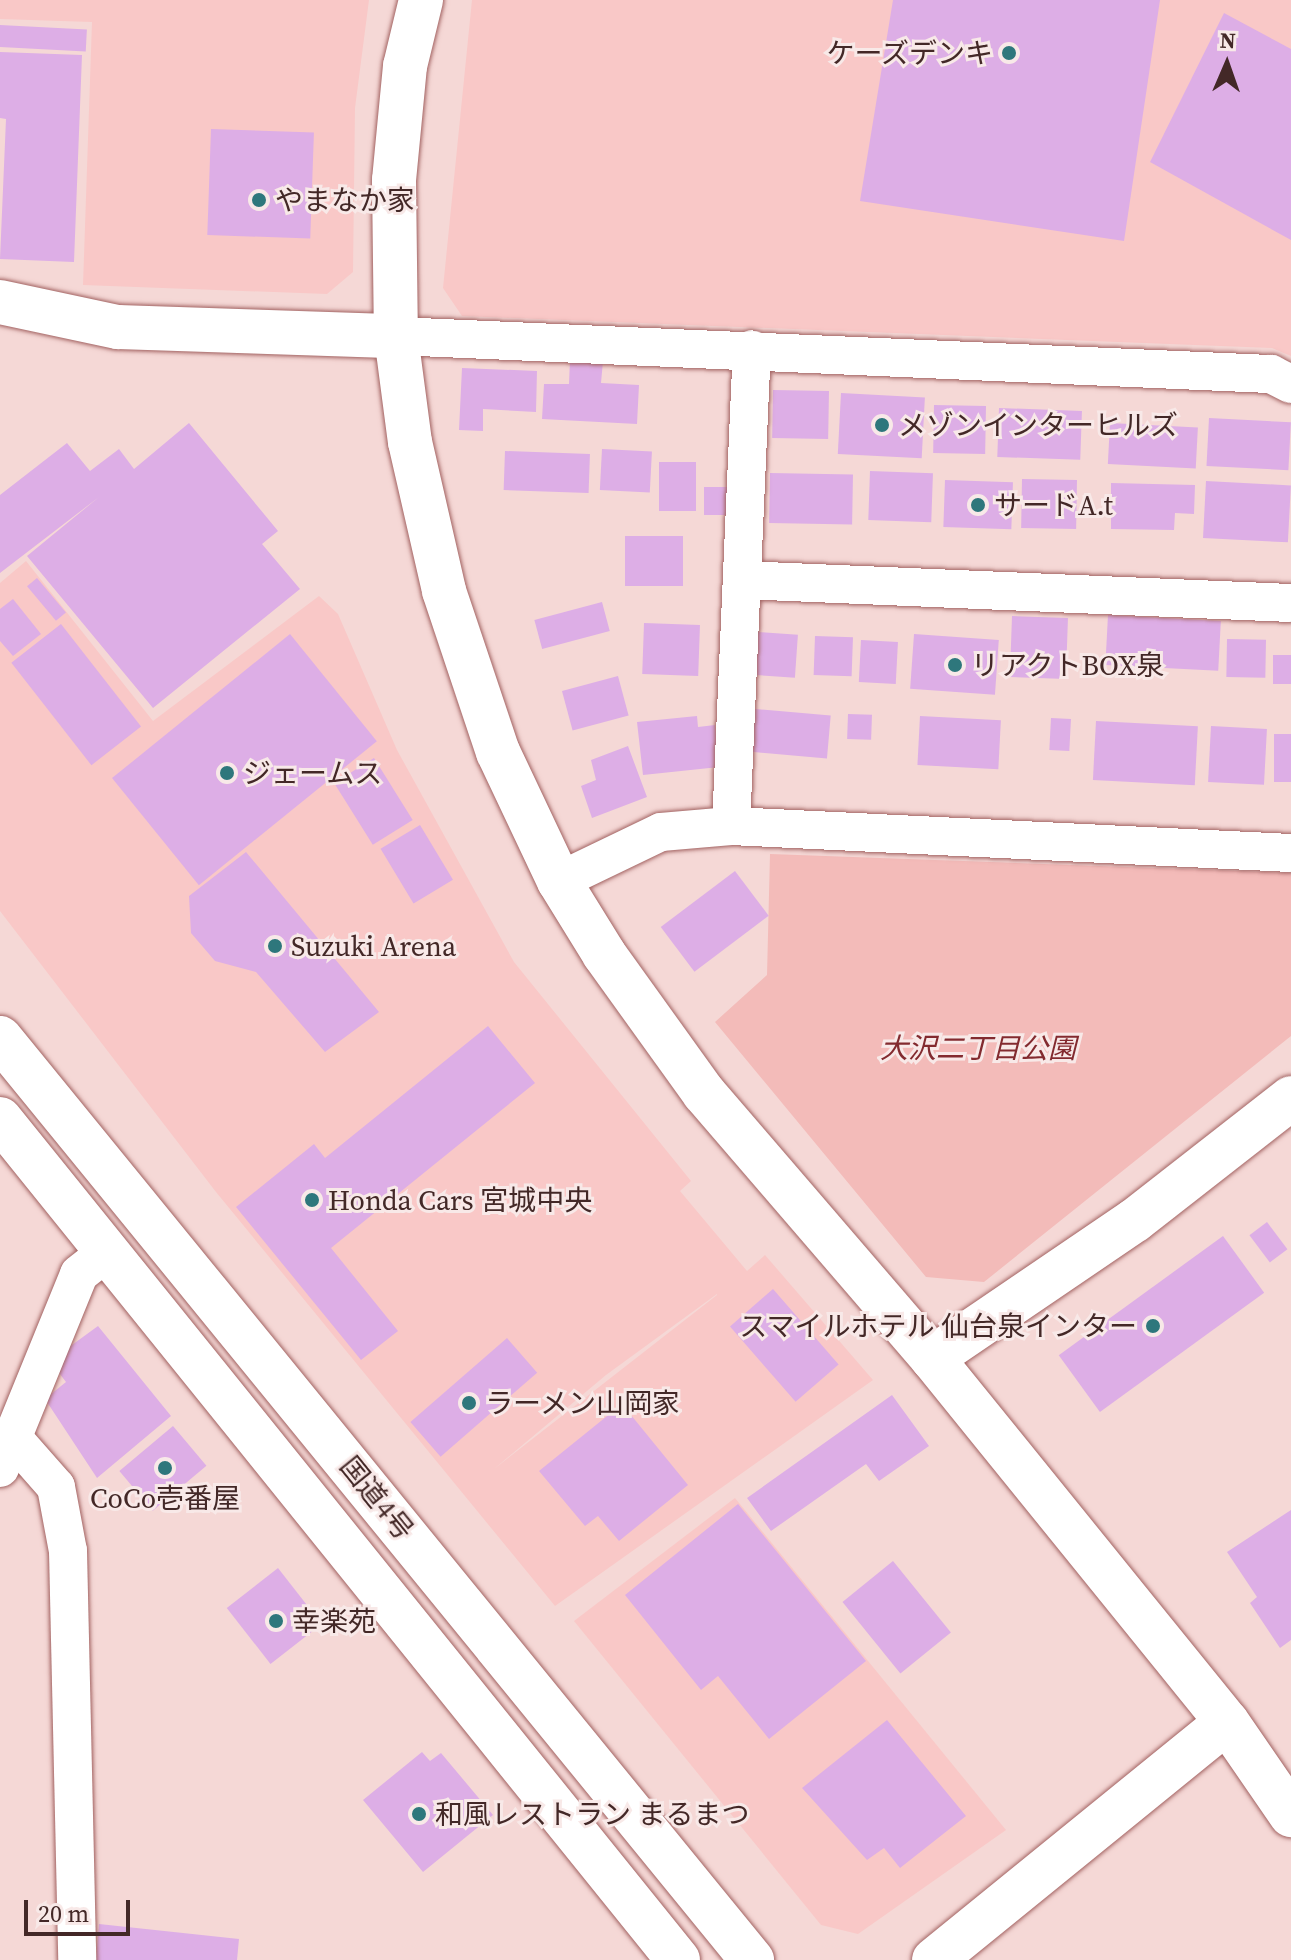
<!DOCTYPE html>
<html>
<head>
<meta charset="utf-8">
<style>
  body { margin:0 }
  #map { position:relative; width:1291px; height:1960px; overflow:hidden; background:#f5d8d6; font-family:"Source Serif 4","Noto Sans JP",serif }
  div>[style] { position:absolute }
  .built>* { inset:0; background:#f9c8c7 }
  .green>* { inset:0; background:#f3bbb9 }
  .building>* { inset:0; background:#ddaee6; transform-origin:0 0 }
  .roads { filter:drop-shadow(0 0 2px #a26261) drop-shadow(0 0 2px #a26261) }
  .minor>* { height:38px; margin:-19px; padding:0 19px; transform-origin:19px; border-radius:19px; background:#fff }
  .tertiary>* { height:44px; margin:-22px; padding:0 22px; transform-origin:22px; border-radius:22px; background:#fff }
  .trunk>* { height:44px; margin:-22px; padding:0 22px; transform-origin:22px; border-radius:22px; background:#fff }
  .dots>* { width:22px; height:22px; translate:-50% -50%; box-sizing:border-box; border:4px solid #f8e9e8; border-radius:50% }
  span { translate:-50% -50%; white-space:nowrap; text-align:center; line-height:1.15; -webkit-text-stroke:6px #f8e9e8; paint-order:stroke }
  .poi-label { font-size:28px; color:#432827 }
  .right { translate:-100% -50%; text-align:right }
  .left { translate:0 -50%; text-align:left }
  .park-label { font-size:28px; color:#832a2f; font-style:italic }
  .street-label { font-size:28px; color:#432827 }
  .north { position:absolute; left:1187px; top:24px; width:80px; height:80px; -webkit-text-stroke:6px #f8e9e8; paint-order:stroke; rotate:2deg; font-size:22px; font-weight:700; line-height:32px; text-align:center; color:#432827 }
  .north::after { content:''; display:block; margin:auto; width:28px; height:36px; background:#432827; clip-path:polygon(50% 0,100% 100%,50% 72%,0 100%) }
  .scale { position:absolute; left:24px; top:1900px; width:106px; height:36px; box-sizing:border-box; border:4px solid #432827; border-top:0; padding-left:10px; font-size:24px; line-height:28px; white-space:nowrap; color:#432827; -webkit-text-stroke:6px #f8e9e8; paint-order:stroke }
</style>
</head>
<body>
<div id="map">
  <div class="built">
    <div style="clip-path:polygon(0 0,369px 0,355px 108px,353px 272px,327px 294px,83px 285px,92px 22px,0 19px)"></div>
    <div style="clip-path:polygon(472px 0,1291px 0,1291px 356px,1272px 348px,462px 316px,443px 288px)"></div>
    <div style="clip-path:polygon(evenodd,26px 561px,153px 721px,319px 596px,338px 614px,397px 750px,514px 962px,691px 1181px,680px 1191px,747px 1271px,765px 1255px,873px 1380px,555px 1606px,216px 1192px,0 911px,0 583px,26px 561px,717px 1294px,717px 1295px,494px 1469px,606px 1375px,717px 1294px)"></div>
    <div style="clip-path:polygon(735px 1498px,1006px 1830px,858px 1934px,821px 1925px,574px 1621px)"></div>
  </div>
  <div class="green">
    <div style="clip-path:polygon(770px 854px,1291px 873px,1291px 1036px,984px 1282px,926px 1277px,715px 1022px,767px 975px)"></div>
  </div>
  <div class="building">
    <div style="clip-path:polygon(893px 0,1160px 0,1124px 241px,860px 201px)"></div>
    <div style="clip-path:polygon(1224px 13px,1291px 49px,1291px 240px,1150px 162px)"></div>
    <div style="left:0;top:25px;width:87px;height:22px;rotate:3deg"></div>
    <div style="clip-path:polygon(0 52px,82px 55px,74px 262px,0 259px,6px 119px,0 118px)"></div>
    <div style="left:211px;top:129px;width:103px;height:106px;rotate:2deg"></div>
    <div style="clip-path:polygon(570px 359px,603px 361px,601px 383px,639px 385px,637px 424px,542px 419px,544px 384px,569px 384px)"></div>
    <div style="clip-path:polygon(462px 368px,537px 371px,536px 412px,483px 409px,483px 431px,459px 430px)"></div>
    <div style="left:773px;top:390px;width:56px;height:48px;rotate:1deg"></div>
    <div style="left:841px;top:393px;width:84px;height:61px;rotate:3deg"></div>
    <div style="left:934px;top:405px;width:52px;height:48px;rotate:1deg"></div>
    <div style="left:999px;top:408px;width:83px;height:49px;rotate:2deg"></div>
    <div style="left:1209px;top:418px;width:82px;height:48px;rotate:3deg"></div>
    <div style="clip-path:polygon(189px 423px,278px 531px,262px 544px,300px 589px,153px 708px,27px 556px,99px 497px,0 573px,0 495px,67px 443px,90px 471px,119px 449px,134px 469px)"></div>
    <div style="left:1110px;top:423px;width:88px;height:41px;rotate:3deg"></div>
    <div style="left:602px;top:449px;width:50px;height:41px;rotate:3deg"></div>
    <div style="left:505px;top:451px;width:85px;height:39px;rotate:2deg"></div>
    <div style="left:659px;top:462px;width:37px;height:49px"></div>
    <div style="left:870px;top:471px;width:63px;height:49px;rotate:2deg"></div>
    <div style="left:770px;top:473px;width:83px;height:50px;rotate:1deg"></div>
    <div style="left:1022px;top:479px;width:55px;height:49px;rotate:1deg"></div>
    <div style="left:945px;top:480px;width:68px;height:47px;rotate:2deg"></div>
    <div style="left:1206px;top:481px;width:85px;height:57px;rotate:3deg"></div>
    <div style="clip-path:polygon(1111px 483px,1195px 485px,1194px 514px,1175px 513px,1174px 530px,1111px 529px)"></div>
    <div style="left:704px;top:487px;width:23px;height:28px"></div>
    <div style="left:683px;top:536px;width:50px;height:58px;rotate:90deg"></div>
    <div style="left:37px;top:578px;width:45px;height:13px;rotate:50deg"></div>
    <div style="clip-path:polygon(13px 599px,41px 634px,13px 656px,0 641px,0 609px)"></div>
    <div style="left:602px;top:602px;width:30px;height:70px;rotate:75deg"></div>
    <div style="left:1108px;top:615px;width:113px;height:50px;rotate:3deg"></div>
    <div style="left:1012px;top:616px;width:56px;height:61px;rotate:2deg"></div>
    <div style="left:644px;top:623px;width:56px;height:51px;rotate:2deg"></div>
    <div style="left:61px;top:624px;width:130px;height:63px;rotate:52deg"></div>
    <div style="left:758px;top:632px;width:40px;height:43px;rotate:4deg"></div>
    <div style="left:290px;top:634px;width:138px;height:229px;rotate:51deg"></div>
    <div style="left:914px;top:634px;width:85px;height:55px;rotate:4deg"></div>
    <div style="left:815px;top:636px;width:38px;height:39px;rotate:2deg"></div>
    <div style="left:1227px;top:639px;width:39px;height:38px;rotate:1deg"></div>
    <div style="left:861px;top:640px;width:37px;height:42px;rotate:3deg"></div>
    <div style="left:1273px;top:655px;width:18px;height:29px"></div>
    <div style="left:618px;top:676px;width:41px;height:58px;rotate:75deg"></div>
    <div style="left:755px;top:709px;width:76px;height:43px;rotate:5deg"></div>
    <div style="left:848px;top:714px;width:24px;height:25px;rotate:2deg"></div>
    <div style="clip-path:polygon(697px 716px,698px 727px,715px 725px,719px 767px,643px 775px,637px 722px)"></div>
    <div style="left:920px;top:716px;width:81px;height:49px;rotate:3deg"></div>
    <div style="left:1051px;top:718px;width:20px;height:32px;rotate:3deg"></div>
    <div style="left:1096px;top:721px;width:102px;height:59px;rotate:3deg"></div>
    <div style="left:1211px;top:726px;width:56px;height:56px;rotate:3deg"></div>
    <div style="left:1274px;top:734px;width:17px;height:48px"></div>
    <div style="clip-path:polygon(628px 746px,647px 797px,592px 818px,581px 786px,596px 780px,591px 760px)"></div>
    <div style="left:374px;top:758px;width:73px;height:47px;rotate:58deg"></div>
    <div style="left:420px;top:825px;width:64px;height:46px;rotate:59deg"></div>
    <div style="clip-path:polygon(246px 852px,379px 1012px,325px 1052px,256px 972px,215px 961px,191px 933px,189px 896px)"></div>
    <div style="left:735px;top:871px;width:56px;height:93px;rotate:53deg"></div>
    <div style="clip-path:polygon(488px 1026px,535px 1083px,331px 1248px,398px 1331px,361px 1360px,236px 1207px,314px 1144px,325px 1158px)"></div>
    <div style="left:1267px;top:1222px;width:34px;height:22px;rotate:53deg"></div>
    <div style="left:1223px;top:1236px;width:70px;height:203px;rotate:54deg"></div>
    <div style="left:773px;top:1289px;width:100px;height:57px;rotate:49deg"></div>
    <div style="clip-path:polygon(98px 1326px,171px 1416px,97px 1478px,45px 1399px,66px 1382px,50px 1361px)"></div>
    <div style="left:507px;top:1338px;width:46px;height:128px;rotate:49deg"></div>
    <div style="clip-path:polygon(892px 1395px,929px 1446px,879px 1481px,866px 1464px,771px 1531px,747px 1498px)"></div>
    <div style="clip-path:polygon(622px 1404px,688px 1485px,619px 1541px,598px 1516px,585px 1526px,539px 1471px)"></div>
    <div style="left:173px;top:1426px;width:52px;height:70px;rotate:50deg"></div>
    <div style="clip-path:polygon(738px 1504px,866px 1661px,769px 1739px,718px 1676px,701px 1690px,625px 1595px)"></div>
    <div style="clip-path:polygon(1291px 1510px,1291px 1640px,1280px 1648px,1250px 1603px,1257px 1597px,1227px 1552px)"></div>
    <div style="left:893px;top:1561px;width:92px;height:65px;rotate:51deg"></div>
    <div style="left:278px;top:1568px;width:71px;height:65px;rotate:52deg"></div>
    <div style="clip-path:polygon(887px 1720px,966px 1816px,900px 1868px,884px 1848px,867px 1860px,802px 1788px)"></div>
    <div style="clip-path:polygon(422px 1752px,430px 1761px,441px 1753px,493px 1815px,423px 1872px,363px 1800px)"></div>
    <div style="clip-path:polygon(99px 1924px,239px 1939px,237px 1960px,96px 1960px)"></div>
  </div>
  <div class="roads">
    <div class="minor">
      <div style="left:396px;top:336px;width:876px;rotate:2.49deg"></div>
      <div style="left:1271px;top:374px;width:22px;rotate:27deg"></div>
      <div style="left:742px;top:580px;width:549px;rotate:2.4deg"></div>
      <div style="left:731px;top:826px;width:477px;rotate:-87.5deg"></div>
      <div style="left:559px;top:881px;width:113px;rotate:-25.7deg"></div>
      <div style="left:661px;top:832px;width:70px;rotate:-4.9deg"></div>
      <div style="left:731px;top:826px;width:561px;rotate:2.76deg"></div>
      <div style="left:13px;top:1438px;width:65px;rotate:48.7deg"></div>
      <div style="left:56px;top:1487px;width:65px;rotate:79.4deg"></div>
      <div style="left:68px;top:1551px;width:409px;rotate:88.7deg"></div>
      <div style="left:0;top:1468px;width:209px;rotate:-67.8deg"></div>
      <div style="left:79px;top:1274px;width:36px;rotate:-38deg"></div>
    </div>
    <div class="tertiary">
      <div style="left:421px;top:0;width:68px;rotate:103.6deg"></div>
      <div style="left:405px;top:66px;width:115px;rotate:95.5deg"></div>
      <div style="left:394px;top:180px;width:156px;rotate:89.3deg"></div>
      <div style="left:396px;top:336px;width:107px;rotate:82.5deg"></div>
      <div style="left:410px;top:442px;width:153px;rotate:77.1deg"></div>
      <div style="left:444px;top:591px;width:170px;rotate:71.5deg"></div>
      <div style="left:498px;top:752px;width:143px;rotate:64.7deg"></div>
      <div style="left:559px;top:881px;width:86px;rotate:58.3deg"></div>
      <div style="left:604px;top:954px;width:171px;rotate:54.3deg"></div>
      <div style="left:704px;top:1093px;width:350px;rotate:49.3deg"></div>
      <div style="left:932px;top:1358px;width:469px;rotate:51deg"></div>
      <div style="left:1227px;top:1722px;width:113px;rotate:55.5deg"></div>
      <div style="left:0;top:302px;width:121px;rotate:12deg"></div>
      <div style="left:118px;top:327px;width:278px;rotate:1.9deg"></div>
      <div style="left:932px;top:1358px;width:245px;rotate:-34.2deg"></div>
      <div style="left:1135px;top:1220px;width:198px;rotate:-38deg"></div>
      <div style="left:934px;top:1960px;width:377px;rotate:-39.1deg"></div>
    </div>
    <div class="trunk">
      <div style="left:0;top:1038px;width:1190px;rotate:50.8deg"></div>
      <div style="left:0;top:1119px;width:1080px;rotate:51.12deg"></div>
    </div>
  </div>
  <div class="dots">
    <div style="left:1009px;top:53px;background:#2e777c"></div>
    <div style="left:259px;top:200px;background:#2e777c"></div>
    <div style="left:882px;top:425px;background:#2e777c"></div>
    <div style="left:978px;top:505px;background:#2e777c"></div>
    <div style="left:955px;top:665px;background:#2e777c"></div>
    <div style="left:227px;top:773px;background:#2e777c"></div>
    <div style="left:275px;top:946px;background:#2e777c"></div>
    <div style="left:312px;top:1200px;background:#2e777c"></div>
    <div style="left:1153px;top:1326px;background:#2e777c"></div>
    <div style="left:469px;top:1403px;background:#2e777c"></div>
    <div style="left:165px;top:1468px;background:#2e777c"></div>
    <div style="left:276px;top:1621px;background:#2e777c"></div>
    <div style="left:419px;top:1814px;background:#2e777c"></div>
  </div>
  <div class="poi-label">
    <span class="right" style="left:993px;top:53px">ケーズデンキ</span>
    <span class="left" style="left:275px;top:200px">やまなか家</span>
    <span class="left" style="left:898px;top:425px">メゾンインターヒルズ</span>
    <span class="left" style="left:994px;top:505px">サードA.t</span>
    <span class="left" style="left:971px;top:665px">リアクトBOX泉</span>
    <span class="left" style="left:243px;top:773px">ジェームス</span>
    <span class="left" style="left:291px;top:946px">Suzuki Arena</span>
    <span class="left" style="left:328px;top:1200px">Honda Cars 宮城中央</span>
    <span class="right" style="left:1137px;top:1326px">スマイルホテル 仙台泉インター</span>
    <span class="left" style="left:485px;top:1403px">ラーメン山岡家</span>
    <span style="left:165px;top:1498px">CoCo壱番屋</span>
    <span class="left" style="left:292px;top:1621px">幸楽苑</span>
    <span class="left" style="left:435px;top:1814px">和風レストラン まるまつ</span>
  </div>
  <div class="park-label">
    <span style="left:978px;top:1048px">大沢二丁目公園</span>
  </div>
  <div class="street-label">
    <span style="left:377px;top:1498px;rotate:51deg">国道4号</span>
  </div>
  <div class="north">N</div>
  <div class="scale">20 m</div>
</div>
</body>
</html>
